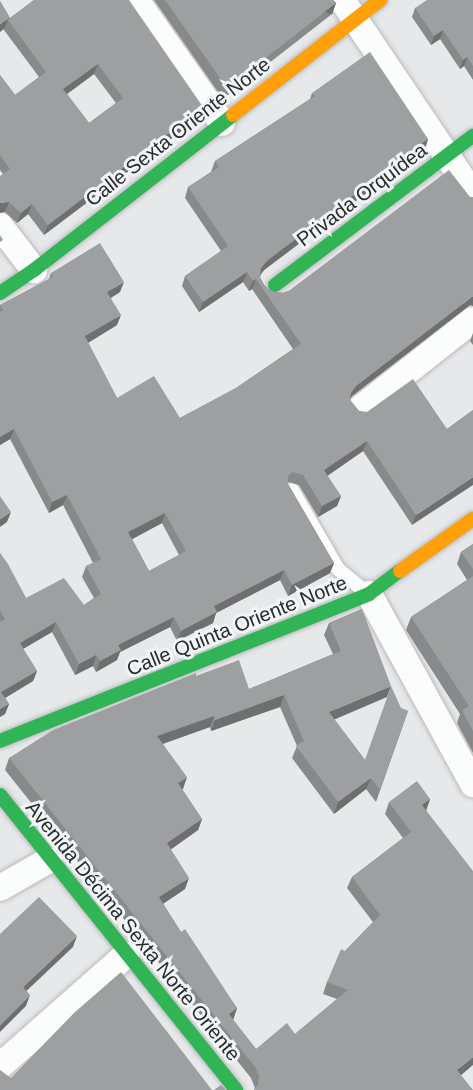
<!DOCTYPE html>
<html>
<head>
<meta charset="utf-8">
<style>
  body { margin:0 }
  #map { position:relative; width:473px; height:1090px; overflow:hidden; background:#e6e8ea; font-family:Arial,sans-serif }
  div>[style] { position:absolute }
  .roads { filter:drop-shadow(0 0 2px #bbbbbd) drop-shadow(0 0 2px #bbbbbd) }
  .lane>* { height:14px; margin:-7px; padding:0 7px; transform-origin:7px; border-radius:7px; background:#fbfcfc }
  .street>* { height:26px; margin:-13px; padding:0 13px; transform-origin:13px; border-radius:13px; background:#fbfcfc }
  .fast>* { height:14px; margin:-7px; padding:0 7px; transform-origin:7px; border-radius:7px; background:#30b455 }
  .slow>* { height:14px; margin:-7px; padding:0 7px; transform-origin:7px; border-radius:7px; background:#ff9f0a }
  .wall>* { inset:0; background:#87898a }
  .shaded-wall>* { inset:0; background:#6e6f70; transform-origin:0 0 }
  .building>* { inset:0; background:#9d9fa0 }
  span { translate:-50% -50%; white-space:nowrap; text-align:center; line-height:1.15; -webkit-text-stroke:6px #f2f5f8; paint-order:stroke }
  .street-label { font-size:20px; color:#292a2b }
</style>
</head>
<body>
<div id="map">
  <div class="roads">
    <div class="lane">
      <div style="left:292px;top:490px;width:91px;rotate:59.8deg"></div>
      <div style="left:338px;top:569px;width:38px;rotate:40deg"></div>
    </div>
    <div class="street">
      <div style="left:136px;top:0;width:150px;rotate:55deg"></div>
      <div style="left:342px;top:0;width:234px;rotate:56deg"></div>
      <div style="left:0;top:226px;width:56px;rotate:52.3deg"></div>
      <div style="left:361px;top:408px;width:142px;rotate:-38.2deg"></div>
      <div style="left:369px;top:594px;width:217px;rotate:61.3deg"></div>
      <div style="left:0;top:888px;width:56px;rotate:-29.7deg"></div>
      <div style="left:0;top:1066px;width:168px;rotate:-41.4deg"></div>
    </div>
    <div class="fast">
      <div style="left:275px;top:285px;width:248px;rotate:-37deg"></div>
      <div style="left:0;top:293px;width:41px;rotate:-34.1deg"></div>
      <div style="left:34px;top:270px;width:252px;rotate:-37.9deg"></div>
      <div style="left:0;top:741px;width:397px;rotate:-21.7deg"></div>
      <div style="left:369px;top:594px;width:39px;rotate:-37deg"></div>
      <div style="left:0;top:795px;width:378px;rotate:51.3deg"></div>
    </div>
    <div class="slow">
      <div style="left:233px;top:115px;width:187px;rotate:-38deg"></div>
      <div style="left:400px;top:571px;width:90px;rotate:-35.5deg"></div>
    </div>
  </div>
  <div class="wall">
    <div style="clip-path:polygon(evenodd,34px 0,200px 117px,44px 235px,28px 214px,17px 223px,5px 212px,3px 174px,0 170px,0 75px,15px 95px,39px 77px,4px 30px,0 1px,10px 18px,34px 0,94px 74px,116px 103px,89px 123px,67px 94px,94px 74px)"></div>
    <div style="clip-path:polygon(154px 0,333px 0,336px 3px,332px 14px,223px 99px)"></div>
    <div style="clip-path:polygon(473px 0,473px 80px,464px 66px,460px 69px,440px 39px,431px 45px,412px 17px,415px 8px)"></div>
    <div style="clip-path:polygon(evenodd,312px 93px,428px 139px,425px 149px,264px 270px,261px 274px,260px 277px,264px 285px,272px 292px,470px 305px,352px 396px,350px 400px,359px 411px,447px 429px,473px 410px,412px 525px,363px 451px,327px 476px,341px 496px,337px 506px,318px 517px,299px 485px,288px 482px,288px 484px,334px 563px,330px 573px,288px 596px,280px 580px,216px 613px,213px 623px,177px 641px,170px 627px,120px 652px,117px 660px,96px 672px,93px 666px,75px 675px,52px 632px,23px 649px,37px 671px,33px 681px,5px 698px,9px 704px,5px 714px,0 717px,0 553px,26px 598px,84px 605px,94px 598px,82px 577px,86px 566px,93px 563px,63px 505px,49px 513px,10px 439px,0 445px,0 305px,49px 279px,51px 273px,120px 292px,111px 298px,117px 325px,88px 343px,117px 398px,180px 418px,236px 388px,293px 349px,252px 289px,249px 291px,243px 282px,199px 312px,182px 286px,185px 276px,221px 251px,185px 198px,188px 187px,211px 172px,215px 161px,310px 99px,312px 93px,162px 523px,179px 555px,149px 571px,132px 539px,162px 523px)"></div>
    <div style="clip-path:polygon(473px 333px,473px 345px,470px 341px)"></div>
    <div style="clip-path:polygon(473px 544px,473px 753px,457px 723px,460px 714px,406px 630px,411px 617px,467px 580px,457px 564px,461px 552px)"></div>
    <div style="clip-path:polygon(362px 609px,334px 719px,365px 760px,401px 708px,408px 711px,376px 802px,366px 789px,334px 814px,292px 758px,297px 746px,280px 707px,211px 731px,210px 727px,163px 744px,183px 789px,182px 789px,202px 819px,198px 830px,171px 849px,185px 889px,163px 904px,181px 932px,237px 1008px,233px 1020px,256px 1049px,295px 1034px,337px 999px,323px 994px,327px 982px,345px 951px,373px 922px,347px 888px,352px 877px,403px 838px,385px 814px,389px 802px,430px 799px,426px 810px,461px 1075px,254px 1090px,255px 1088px,251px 1078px,5px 770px,9px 758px,196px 676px,249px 689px,333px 654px,324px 635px,329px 623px)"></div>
  </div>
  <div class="shaded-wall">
    <div style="left:336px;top:3px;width:12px;height:138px;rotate:110deg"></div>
    <div style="clip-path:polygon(10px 18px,8px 20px,4px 29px,0 32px,0 24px)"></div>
    <div style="clip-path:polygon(443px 30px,440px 39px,431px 45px,434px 36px)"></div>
    <div style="clip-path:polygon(467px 57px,464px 66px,460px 69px,463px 60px)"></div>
    <div style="clip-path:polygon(98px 64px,94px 74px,60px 99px,63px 89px)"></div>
    <div style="clip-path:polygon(203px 107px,200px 117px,44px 235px,48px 225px)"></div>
    <div style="clip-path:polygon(428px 139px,425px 149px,264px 270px,258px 278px,261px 268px,268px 260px)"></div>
    <div style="clip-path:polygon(9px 202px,5px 212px,0 213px,0 203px)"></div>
    <div style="clip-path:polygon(32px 204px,28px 214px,17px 223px,21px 213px)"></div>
    <div style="clip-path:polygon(247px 272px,243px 282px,199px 312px,203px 302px)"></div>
    <div style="clip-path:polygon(256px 279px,252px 289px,249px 291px,253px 281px)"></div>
    <div style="clip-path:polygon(124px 282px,120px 292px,103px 302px,107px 292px)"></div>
    <div style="clip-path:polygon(473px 296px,473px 306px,470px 305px,352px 396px,347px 403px,351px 393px,356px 386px)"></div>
    <div style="clip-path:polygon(121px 315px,117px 325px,81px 347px,85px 336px)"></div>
    <div style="clip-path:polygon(14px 429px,10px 439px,0 445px,0 437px)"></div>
    <div style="clip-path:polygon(367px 441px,363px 451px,320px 481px,324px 470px)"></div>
    <div style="clip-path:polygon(473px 477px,473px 485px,412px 525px,416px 515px)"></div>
    <div style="clip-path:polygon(67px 495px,63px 505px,49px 513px,52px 502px)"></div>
    <div style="clip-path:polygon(341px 496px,337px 506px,318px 517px,322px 506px)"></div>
    <div style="clip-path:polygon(11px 512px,7px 522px,0 527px,0 519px)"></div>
    <div style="clip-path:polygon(165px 513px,162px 523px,125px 543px,128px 532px)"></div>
    <div style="clip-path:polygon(334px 563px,330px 573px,288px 596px,292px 585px)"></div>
    <div style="clip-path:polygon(284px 570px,280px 580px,216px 613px,213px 623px,177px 641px,181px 631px,214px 606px)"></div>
    <div style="clip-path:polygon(174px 617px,170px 627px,120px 652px,117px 660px,96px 672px,100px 661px,118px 645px)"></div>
    <div style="clip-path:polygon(56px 622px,52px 632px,16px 653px,20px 643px)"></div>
    <div style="clip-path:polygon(96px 655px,93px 666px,75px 675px,79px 664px)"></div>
    <div style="clip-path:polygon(37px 671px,33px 681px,0 701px,1px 692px)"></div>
    <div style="clip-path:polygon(391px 686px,387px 697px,324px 724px,329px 712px)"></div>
    <div style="clip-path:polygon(284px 695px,280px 707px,211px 731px,215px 720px)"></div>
    <div style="clip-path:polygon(9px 704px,5px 714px,0 717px,0 709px)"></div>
    <div style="clip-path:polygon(214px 716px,210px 727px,153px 747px,157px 736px)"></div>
    <div style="clip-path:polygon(187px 777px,183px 789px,174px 795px,178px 783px)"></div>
    <div style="clip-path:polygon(371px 778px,366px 789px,334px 814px,338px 802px)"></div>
    <div style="clip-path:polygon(430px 799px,426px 811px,422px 805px)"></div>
    <div style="clip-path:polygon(202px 819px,198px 830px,163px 855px,167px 843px)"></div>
    <div style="clip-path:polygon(189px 878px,185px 889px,155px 909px,159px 897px)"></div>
    <div style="clip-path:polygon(77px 936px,73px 947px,19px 998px,23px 987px)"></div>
    <div style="clip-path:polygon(30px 995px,26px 1006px,0 1032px,0 1025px)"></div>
    <div style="clip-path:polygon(237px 1008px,233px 1020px,229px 1014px)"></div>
    <div style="clip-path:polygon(473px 1057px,473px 1065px,453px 1082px,457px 1070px)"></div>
  </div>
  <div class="building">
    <div style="clip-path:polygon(evenodd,34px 0,129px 0,203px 107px,48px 225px,32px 204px,21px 213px,9px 202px,0 203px,0 176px,10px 169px,0 155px,0 75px,15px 95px,46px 72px,8px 20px,34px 0,98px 64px,123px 98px,89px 123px,63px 89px,98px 64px)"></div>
    <div style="clip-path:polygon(165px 0,333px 0,336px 3px,227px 88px)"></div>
    <div style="clip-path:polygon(427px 0,473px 0,473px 66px,467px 57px,463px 60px,443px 30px,434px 36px,415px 8px)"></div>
    <div style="clip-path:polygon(0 1px,10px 18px,0 24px)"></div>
    <div style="clip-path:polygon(evenodd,370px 52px,428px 139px,268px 260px,261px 268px,260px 277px,264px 285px,272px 292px,282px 293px,290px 290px,449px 170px,470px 197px,473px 197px,473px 296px,356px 386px,351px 393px,350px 400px,359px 411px,367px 412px,413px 379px,447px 429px,473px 410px,473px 477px,416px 515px,367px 441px,324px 470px,341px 496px,322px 506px,303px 475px,292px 472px,288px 476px,288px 484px,334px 563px,292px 585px,284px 570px,214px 606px,217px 612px,181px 631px,174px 617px,118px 645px,121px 650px,100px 661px,96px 655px,79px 664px,56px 622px,20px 643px,37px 671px,1px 692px,9px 704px,0 709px,0 622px,5px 619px,0 610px,0 553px,8px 564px,26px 598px,64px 578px,84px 605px,101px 594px,86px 566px,101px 559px,67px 495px,52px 502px,14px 429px,0 437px,0 312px,3px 310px,0 305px,53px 277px,51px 273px,100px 243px,124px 282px,107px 292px,121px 315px,85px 336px,117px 398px,154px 376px,180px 418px,236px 388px,301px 344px,256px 279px,253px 281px,247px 272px,203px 302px,185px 276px,228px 246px,188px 187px,219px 167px,215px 161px,315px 96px,312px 93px,370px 52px,165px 513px,186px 551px,149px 571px,128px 532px,165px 513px)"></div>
    <div style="clip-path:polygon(0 235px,3px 240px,0 242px)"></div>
    <div style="clip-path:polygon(0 496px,11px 512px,0 519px)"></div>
    <div style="clip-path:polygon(473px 544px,473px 569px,461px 552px)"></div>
    <div style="clip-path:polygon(473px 576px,473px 731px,462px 710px,469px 706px,411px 617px)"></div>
    <div style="clip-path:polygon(362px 609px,391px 686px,329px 712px,365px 760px,391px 686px,401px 708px,408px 711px,380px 790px,371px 778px,338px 802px,296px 746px,304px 741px,284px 695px,215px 720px,214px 716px,157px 736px,187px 777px,178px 783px,202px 819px,167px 843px,189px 878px,159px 897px,181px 932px,185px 929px,237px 1008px,229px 1014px,256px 1049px,287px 1023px,295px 1034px,348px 990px,327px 982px,341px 949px,345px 951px,380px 915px,352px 877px,411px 832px,389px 802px,417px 781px,430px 799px,422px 805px,473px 871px,473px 1057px,457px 1070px,473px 1090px,254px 1090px,258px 1085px,259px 1076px,255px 1067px,9px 758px,53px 730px,196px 673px,196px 676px,239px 660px,249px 689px,341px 651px,329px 623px)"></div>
    <div style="clip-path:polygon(39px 897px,77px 936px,23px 987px,30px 995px,0 1025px,0 934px)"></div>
    <div style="clip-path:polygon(121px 972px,212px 1090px,0 1090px,0 1070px,11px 1078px,74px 1013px)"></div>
    <div style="clip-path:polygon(221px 1085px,226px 1090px,214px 1090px)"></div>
  </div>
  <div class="street-label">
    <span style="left:178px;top:132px;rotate:-38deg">Calle Sexta Oriente Norte</span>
    <span style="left:362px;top:195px;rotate:-37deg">Privada Orquídea</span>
    <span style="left:237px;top:626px;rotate:-22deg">Calle Quinta Oriente Norte</span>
    <span style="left:133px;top:931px;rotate:51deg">Avenida Décima Sexta Norte Oriente</span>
  </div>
</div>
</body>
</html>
